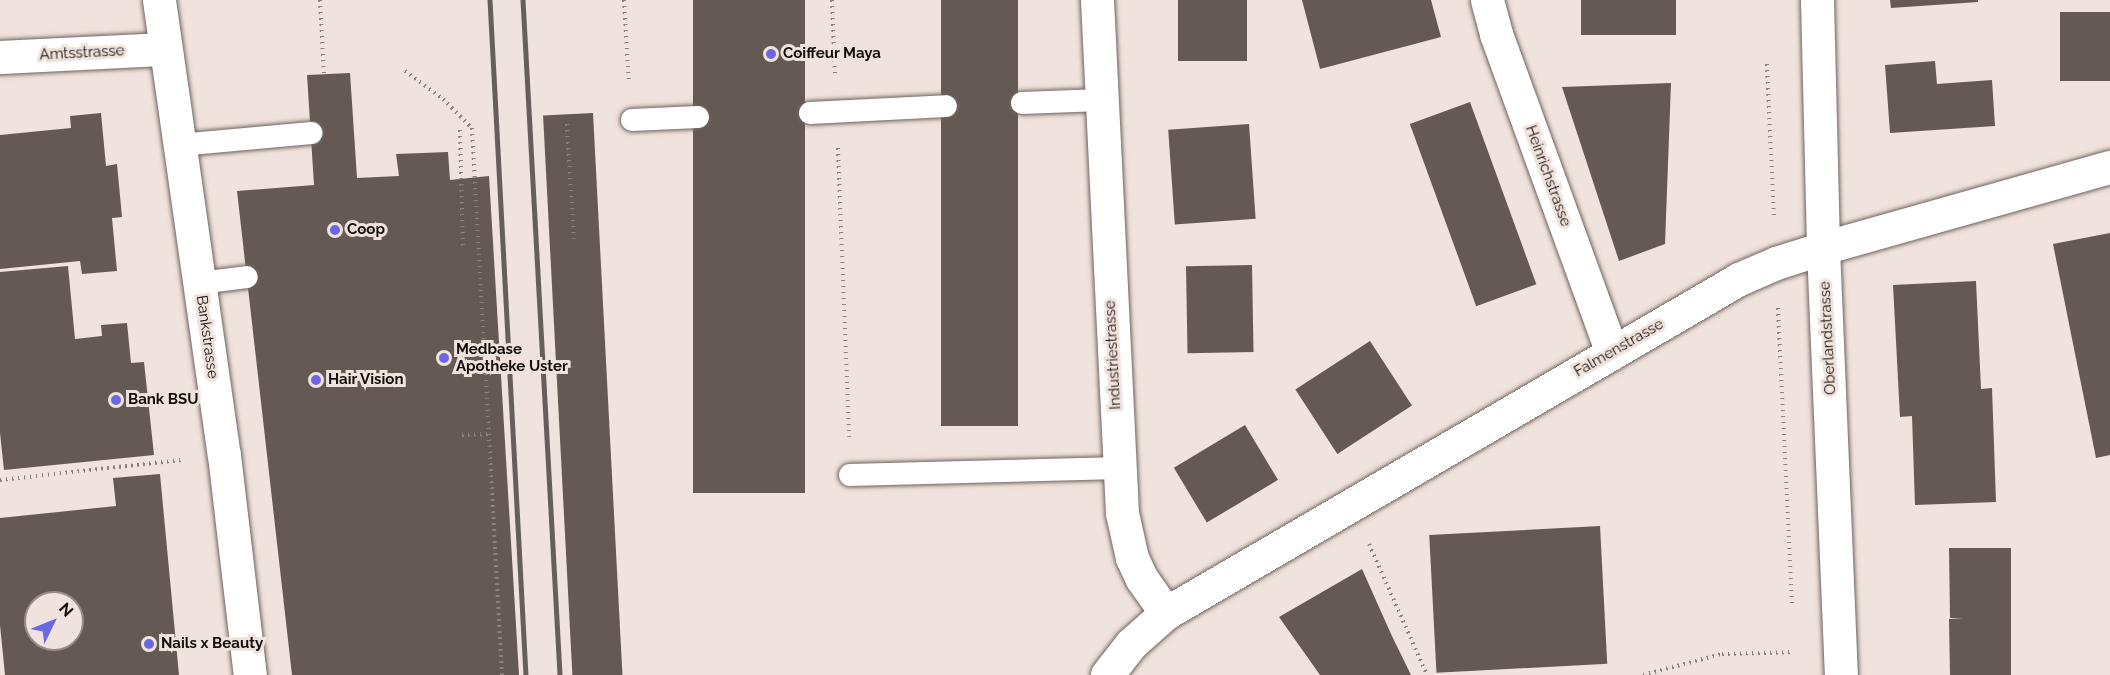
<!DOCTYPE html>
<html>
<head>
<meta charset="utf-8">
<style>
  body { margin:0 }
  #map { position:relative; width:2110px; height:675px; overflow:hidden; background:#f0e2dc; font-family:Raleway,sans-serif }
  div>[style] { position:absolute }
  .building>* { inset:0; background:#655953; transform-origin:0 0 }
  .path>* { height:4px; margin-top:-2px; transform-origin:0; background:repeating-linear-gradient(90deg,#8b827d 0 1.5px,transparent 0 6px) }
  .roads { filter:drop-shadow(0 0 2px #70635e) drop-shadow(0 0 2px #70635e) }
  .service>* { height:22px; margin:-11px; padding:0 11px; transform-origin:11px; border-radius:11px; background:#fff }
  .minor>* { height:33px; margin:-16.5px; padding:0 16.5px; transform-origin:16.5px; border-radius:16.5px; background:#fff }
  .rail>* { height:4.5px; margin:-2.25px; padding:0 2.25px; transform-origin:2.25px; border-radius:2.25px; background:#665e5a }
  .dots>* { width:16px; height:16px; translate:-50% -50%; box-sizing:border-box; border:3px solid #f0e2dc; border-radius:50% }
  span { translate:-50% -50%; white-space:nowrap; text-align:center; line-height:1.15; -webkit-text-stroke:6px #f0e2dc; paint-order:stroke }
  .street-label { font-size:15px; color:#130f0d }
  .poi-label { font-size:15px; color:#130f0d; font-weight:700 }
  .left { translate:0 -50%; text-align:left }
  .north { position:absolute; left:24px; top:591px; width:60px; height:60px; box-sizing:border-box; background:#f0e2dc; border:2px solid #988e89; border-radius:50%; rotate:47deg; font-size:16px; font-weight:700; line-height:24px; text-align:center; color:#130f0d }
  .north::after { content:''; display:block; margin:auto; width:21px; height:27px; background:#6869e2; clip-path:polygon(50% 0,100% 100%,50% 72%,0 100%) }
</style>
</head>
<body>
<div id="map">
  <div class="building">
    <div style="left:693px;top:0;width:112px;height:493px"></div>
    <div style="left:941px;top:0;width:77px;height:426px"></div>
    <div style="left:1178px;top:0;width:69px;height:61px"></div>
    <div style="clip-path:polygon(1302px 0,1431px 0,1441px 37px,1320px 69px)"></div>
    <div style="left:1581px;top:0;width:95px;height:35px"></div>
    <div style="clip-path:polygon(1890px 0,1978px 0,1978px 2px,1891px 8px)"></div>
    <div style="left:2110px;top:12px;width:69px;height:50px;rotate:90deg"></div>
    <div style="clip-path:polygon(1935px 61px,1937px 84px,1992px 80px,1995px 126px,1890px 133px,1885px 65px)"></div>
    <div style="clip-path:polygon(350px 73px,357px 178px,399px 176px,396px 154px,448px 152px,450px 180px,489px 176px,519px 675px,292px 675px,237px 191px,314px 185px,307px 75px)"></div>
    <div style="clip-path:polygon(1671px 83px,1665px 244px,1619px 261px,1562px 87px)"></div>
    <div style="left:1470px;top:102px;width:194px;height:64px;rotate:70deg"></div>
    <div style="clip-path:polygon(101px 113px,106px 166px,117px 164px,122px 217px,112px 218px,117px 271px,82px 274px,80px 261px,0 269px,0 135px,71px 128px,70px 116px)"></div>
    <div style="left:593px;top:113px;width:563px;height:50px;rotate:87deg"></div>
    <div style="left:1249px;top:124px;width:95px;height:81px;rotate:86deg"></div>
    <div style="clip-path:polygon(2110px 233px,2110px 455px,2096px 458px,2053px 244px)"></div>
    <div style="left:1252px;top:265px;width:87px;height:66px;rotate:89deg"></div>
    <div style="clip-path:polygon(68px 266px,75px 339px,102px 336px,101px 325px,127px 323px,131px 363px,144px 362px,154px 455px,4px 470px,0 433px,0 272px)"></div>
    <div style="clip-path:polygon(1976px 281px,1981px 389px,1992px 388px,1996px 502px,1915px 505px,1912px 416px,1900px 417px,1893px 285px)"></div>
    <div style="left:1370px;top:341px;width:77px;height:89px;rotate:57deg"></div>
    <div style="left:1245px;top:425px;width:64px;height:83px;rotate:59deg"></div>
    <div style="clip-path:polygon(evenodd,160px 474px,179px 675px,5px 675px,0 625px,0 518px,116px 506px,113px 478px,160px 474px,36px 603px,72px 603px,72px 639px,36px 639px,36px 603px)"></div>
    <div style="left:1600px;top:526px;width:138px;height:171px;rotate:87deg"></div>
    <div style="clip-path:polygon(1949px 548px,2011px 548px,2011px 675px,1950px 675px,1949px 619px,1964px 618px,1950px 618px)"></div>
    <div style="clip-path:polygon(1362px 569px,1391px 634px,1411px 675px,1320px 675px,1279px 617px)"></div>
  </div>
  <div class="path">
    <div style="left:320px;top:0;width:74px;rotate:86.9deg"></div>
    <div style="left:624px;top:0;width:84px;rotate:86.6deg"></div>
    <div style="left:832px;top:0;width:74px;rotate:87.7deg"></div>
    <div style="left:1767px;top:64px;width:155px;rotate:87.4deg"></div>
    <div style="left:405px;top:71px;width:47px;rotate:36.4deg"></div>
    <div style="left:443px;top:99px;width:41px;rotate:45deg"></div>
    <div style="left:472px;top:128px;width:548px;rotate:86.86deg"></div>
    <div style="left:567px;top:124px;width:115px;rotate:86.5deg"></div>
    <div style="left:460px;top:130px;width:116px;rotate:88.5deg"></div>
    <div style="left:838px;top:148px;width:289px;rotate:87.8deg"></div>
    <div style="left:1778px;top:308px;width:298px;rotate:87.3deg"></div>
    <div style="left:462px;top:435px;width:27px;rotate:-2deg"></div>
    <div style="left:0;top:480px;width:182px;rotate:-6.3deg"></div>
    <div style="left:1369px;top:544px;width:143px;rotate:66.1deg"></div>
    <div style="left:1643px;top:675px;width:82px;rotate:-14.9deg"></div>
    <div style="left:1722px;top:654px;width:72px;rotate:-1.6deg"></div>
  </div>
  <div class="roads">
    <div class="service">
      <div style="left:1022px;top:103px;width:79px;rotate:-2.2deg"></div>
      <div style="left:810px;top:113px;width:136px;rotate:-2.9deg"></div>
      <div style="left:632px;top:120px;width:66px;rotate:-2.6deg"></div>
      <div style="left:179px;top:145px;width:133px;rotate:-5.2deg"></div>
      <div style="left:199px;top:283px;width:48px;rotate:-7.1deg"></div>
      <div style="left:850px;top:475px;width:269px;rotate:-1.5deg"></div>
    </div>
    <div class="minor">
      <div style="left:159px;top:0;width:460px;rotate:81.9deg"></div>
      <div style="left:224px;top:455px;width:222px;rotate:83.3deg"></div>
      <div style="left:1097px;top:0;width:514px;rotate:87.21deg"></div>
      <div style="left:1122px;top:513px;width:46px;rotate:77.5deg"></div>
      <div style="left:1132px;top:558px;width:23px;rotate:65deg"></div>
      <div style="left:1142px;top:579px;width:42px;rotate:54.8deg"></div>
      <div style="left:1166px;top:613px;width:47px;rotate:138.5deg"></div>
      <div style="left:1131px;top:644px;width:39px;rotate:128deg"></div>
      <div style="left:1487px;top:0;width:35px;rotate:75deg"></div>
      <div style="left:1496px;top:34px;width:338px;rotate:70deg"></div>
      <div style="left:1817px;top:0;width:248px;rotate:88.6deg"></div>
      <div style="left:1823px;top:248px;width:427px;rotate:87.6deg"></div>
      <div style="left:0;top:57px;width:165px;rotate:-2.8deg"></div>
      <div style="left:1166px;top:613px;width:663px;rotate:-30.24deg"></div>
      <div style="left:1739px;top:279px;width:40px;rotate:-23.4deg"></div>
      <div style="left:1776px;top:263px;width:49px;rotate:-17.7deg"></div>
      <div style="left:1823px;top:248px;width:298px;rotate:-15.8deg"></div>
    </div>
  </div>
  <div class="rail">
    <div style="left:490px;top:0;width:676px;rotate:86.95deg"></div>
    <div style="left:523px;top:0;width:676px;rotate:86.86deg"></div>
  </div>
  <div class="dots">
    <div style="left:771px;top:54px;background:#6869e2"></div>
    <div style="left:335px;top:230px;background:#6869e2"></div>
    <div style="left:444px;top:358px;background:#6869e2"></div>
    <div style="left:316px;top:380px;background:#6869e2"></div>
    <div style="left:116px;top:400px;background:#6869e2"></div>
    <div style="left:149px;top:644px;background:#6869e2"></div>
  </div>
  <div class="street-label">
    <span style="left:82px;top:53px;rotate:-3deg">Amtsstrasse</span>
    <span style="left:1548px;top:176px;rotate:70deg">Heinrichstrasse</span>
    <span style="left:207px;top:337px;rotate:82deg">Bankstrasse</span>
    <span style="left:1828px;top:338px;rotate:-93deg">Oberlandstrasse</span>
    <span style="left:1619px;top:348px;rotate:-30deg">Falmenstrasse</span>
    <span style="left:1113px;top:355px;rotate:-93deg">Industriestrasse</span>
  </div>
  <div class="poi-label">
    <span class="left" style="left:783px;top:54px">Coiffeur Maya</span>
    <span class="left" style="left:347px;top:230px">Coop</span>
    <span class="left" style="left:456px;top:358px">Medbase<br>Apotheke Uster</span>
    <span class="left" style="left:328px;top:380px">Hair Vision</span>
    <span class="left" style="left:128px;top:400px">Bank BSU</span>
    <span class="left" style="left:161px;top:644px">Nails x Beauty</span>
  </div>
  <div class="north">N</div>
</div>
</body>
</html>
